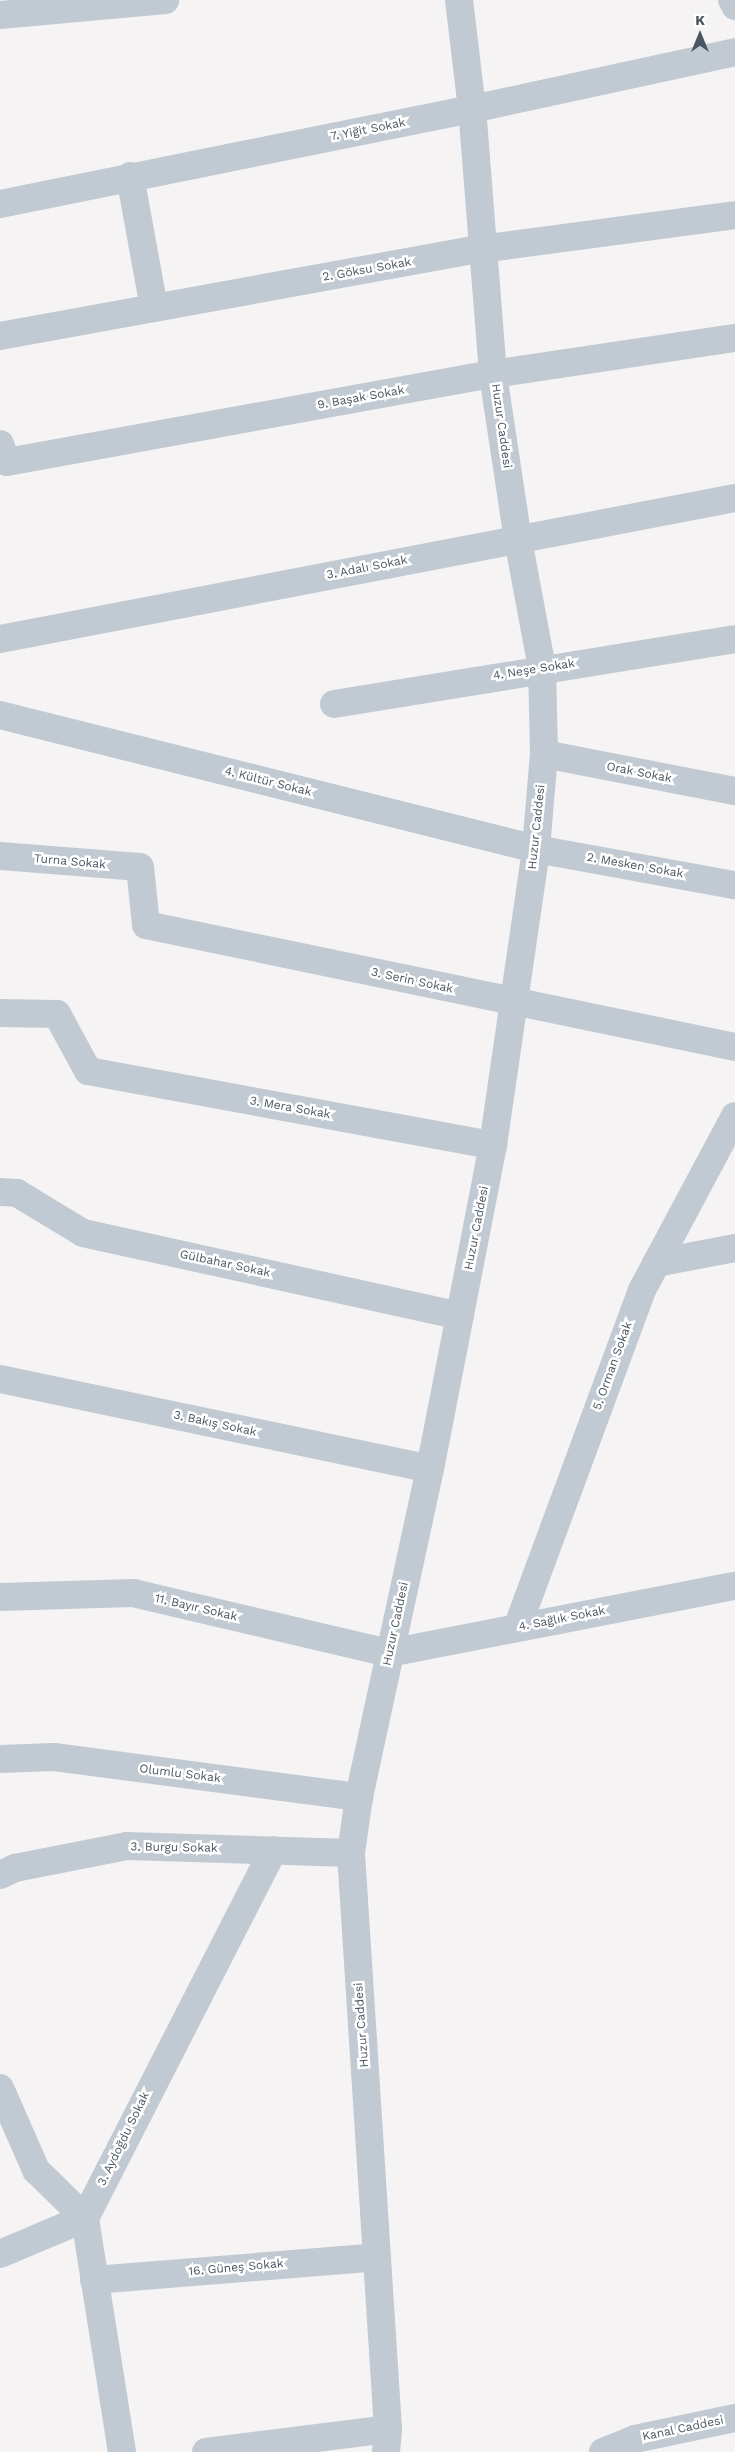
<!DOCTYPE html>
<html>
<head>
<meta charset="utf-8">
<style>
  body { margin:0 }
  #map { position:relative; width:735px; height:2452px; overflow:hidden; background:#f5f3f3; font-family:"Work Sans",sans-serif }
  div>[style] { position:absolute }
  .minor>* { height:28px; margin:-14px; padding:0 14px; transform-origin:14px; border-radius:14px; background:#c1cad2 }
  .tertiary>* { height:28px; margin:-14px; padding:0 14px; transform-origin:14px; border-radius:14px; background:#c1cad2 }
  span { translate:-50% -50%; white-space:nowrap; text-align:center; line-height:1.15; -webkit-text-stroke:5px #fff; paint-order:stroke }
  .street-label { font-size:12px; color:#4a5661 }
  .north { position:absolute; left:675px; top:10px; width:50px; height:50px; -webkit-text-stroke:4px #fff; paint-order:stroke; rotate:0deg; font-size:14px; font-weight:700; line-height:20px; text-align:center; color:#4a5661 }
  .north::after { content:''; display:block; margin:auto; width:18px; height:22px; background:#4a5661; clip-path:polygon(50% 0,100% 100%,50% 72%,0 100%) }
</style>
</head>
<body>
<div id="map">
  <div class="minor">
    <div style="left:732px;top:0;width:7px;rotate:63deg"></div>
    <div style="left:0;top:15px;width:166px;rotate:-5.2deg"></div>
    <div style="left:130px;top:176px;width:134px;rotate:79.7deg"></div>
    <div style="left:0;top:204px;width:481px;rotate:-11.4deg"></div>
    <div style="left:472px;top:109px;width:269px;rotate:-12.2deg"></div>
    <div style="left:0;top:336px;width:489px;rotate:-10.3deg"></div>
    <div style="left:481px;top:249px;width:256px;rotate:-7.6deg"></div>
    <div style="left:0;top:444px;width:19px;rotate:69deg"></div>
    <div style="left:7px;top:462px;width:494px;rotate:-10.3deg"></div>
    <div style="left:493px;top:374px;width:245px;rotate:-8.5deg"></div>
    <div style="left:0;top:639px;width:748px;rotate:-10.86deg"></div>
    <div style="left:334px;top:704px;width:406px;rotate:-9.2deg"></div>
    <div style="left:0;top:715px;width:552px;rotate:14.04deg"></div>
    <div style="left:536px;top:849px;width:202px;rotate:10.3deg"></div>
    <div style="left:544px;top:754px;width:195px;rotate:11deg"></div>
    <div style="left:0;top:856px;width:140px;rotate:4.5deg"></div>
    <div style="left:140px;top:867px;width:58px;rotate:84.1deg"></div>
    <div style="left:146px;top:925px;width:602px;rotate:11.7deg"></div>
    <div style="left:0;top:1013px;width:57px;rotate:1deg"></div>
    <div style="left:57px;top:1014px;width:65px;rotate:61.5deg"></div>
    <div style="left:88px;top:1071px;width:412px;rotate:10.4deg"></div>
    <div style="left:0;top:1192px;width:17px;rotate:3deg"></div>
    <div style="left:17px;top:1193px;width:77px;rotate:31.2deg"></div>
    <div style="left:83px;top:1233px;width:386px;rotate:12.4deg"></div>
    <div style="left:656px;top:1263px;width:80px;rotate:-10.8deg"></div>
    <div style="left:0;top:1379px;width:439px;rotate:11.8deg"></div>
    <div style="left:0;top:1597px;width:133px;rotate:-1.7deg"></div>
    <div style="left:133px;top:1593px;width:263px;rotate:13.2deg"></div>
    <div style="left:389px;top:1653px;width:352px;rotate:-11deg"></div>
    <div style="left:517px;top:1628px;width:360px;rotate:-69.7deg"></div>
    <div style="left:642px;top:1290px;width:197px;rotate:-61.9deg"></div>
    <div style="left:0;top:1759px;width:54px;rotate:-2.1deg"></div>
    <div style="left:54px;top:1757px;width:308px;rotate:7.5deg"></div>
    <div style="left:0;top:1875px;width:17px;rotate:-25deg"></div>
    <div style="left:15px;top:1868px;width:114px;rotate:-11.1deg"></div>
    <div style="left:127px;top:1846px;width:224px;rotate:1.8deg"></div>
    <div style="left:0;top:2088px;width:90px;rotate:66.3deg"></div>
    <div style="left:36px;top:2170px;width:69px;rotate:44.4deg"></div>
    <div style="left:85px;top:2218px;width:92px;rotate:157deg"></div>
    <div style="left:94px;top:2280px;width:284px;rotate:-4.6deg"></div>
    <div style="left:122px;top:2452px;width:237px;rotate:-99deg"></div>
    <div style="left:85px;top:2218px;width:413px;rotate:-62.9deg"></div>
    <div style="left:206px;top:2452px;width:183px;rotate:-7.2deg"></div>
  </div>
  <div class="tertiary">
    <div style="left:386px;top:2452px;width:23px;rotate:-85deg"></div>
    <div style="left:388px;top:2429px;width:577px;rotate:-93.68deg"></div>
    <div style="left:351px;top:1853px;width:57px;rotate:-81.9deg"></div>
    <div style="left:359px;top:1797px;width:336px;rotate:-77.8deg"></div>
    <div style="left:430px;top:1469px;width:330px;rotate:-79deg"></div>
    <div style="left:493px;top:1145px;width:299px;rotate:-81.7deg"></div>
    <div style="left:536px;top:849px;width:95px;rotate:-85.2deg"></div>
    <div style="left:544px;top:754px;width:86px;rotate:-91.3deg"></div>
    <div style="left:542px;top:668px;width:130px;rotate:-100.6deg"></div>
    <div style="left:518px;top:540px;width:168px;rotate:-98.6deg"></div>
    <div style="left:493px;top:374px;width:266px;rotate:-94.5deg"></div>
    <div style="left:472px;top:109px;width:110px;rotate:-96.8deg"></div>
    <div style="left:603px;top:2452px;width:35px;rotate:-22deg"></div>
    <div style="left:635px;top:2439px;width:102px;rotate:-11.9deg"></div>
  </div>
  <div class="street-label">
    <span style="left:368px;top:130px;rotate:-11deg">7. Yiğit Sokak</span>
    <span style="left:367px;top:270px;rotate:-10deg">2. Göksu Sokak</span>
    <span style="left:361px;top:398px;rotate:-10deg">9. Başak Sokak</span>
    <span style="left:501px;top:426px;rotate:82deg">Huzur Caddesi</span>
    <span style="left:367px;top:568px;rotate:-11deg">3. Adalı Sokak</span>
    <span style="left:534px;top:670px;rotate:-9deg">4. Neşe Sokak</span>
    <span style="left:639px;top:773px;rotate:11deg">Orak Sokak</span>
    <span style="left:268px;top:782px;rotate:14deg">4. Kültür Sokak</span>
    <span style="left:537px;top:827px;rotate:-84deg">Huzur Caddesi</span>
    <span style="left:70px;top:862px;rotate:5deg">Turna Sokak</span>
    <span style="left:635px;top:866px;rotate:10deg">2. Mesken Sokak</span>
    <span style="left:412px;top:981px;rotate:12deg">3. Serin Sokak</span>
    <span style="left:290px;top:1108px;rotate:10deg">3. Mera Sokak</span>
    <span style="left:477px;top:1228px;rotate:-79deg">Huzur Caddesi</span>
    <span style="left:225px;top:1264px;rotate:12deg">Gülbahar Sokak</span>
    <span style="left:613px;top:1366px;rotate:-70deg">5. Orman Sokak</span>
    <span style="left:215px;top:1424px;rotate:12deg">3. Bakış Sokak</span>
    <span style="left:196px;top:1608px;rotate:13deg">11. Bayır Sokak</span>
    <span style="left:562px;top:1619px;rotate:-11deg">4. Sağlık Sokak</span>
    <span style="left:396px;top:1624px;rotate:-78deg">Huzur Caddesi</span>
    <span style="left:180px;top:1774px;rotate:7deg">Olumlu Sokak</span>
    <span style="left:174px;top:1848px;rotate:1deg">3. Burgu Sokak</span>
    <span style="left:362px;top:2025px;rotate:-94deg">Huzur Caddesi</span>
    <span style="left:124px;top:2139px;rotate:-64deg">3. Aydoğdu Sokak</span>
    <span style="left:236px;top:2268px;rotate:-5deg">16. Güneş Sokak</span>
    <span style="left:683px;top:2429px;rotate:-12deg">Kanal Caddesi</span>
  </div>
  <div class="north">K</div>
</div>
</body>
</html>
